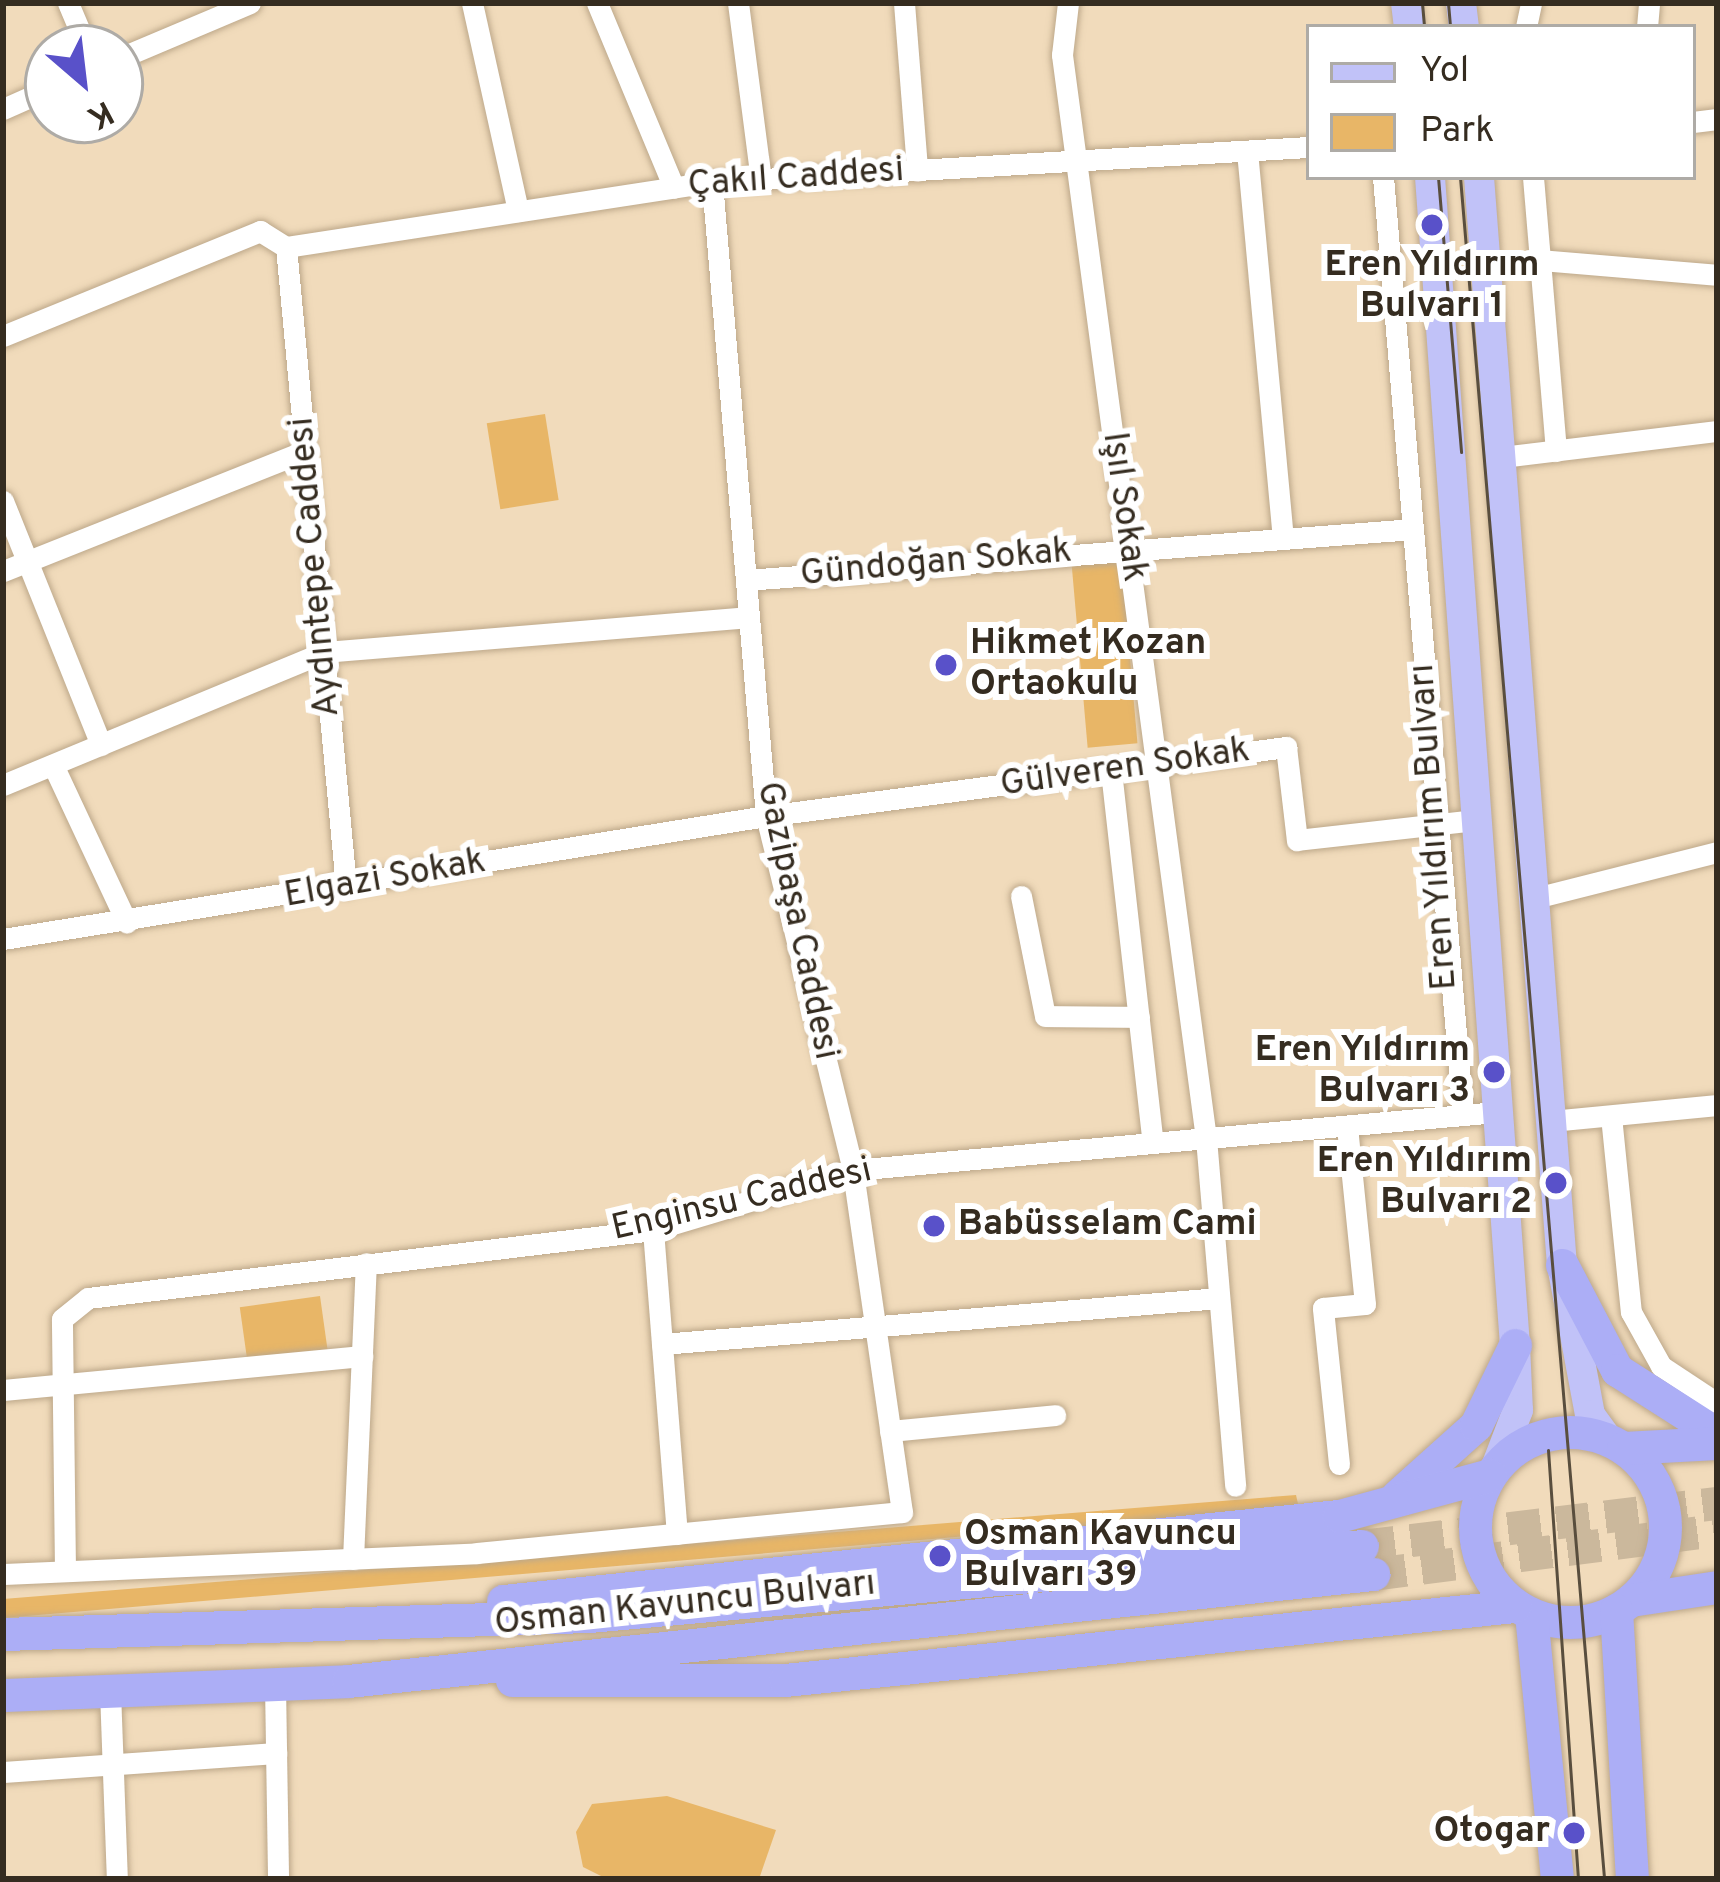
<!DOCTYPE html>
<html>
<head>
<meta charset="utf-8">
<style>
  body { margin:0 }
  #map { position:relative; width:1720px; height:1882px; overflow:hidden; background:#f1dbbb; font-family:Overpass,sans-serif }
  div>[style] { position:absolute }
  .green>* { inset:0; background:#e8b667; transform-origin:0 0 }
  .trunk-tunnel>* { height:33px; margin-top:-16.5px; transform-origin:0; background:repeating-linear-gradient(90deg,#cbb89c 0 33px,transparent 0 49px) }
  .roads { filter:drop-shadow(0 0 3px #bda88a) drop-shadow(0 0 3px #bda88a) }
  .minor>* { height:21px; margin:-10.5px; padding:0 10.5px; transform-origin:10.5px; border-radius:10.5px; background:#fff }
  .primary>* { height:30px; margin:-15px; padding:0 15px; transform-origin:15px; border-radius:15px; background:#c1c2f8 }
  .trunk>* { height:33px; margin:-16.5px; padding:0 16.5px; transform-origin:16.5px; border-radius:16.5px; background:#acaef6 }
  .trunk>.ring { margin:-16.5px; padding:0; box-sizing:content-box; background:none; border:33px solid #acaef6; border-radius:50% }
  .tram>* { height:3px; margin:-1.5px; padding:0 1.5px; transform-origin:1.5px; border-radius:1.5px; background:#594e3e }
  .dots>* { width:33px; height:33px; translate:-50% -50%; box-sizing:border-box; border:6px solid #fff; border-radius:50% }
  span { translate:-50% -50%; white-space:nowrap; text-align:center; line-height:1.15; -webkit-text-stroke:12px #fff; paint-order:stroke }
  .street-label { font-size:36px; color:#352c20 }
  .poi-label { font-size:36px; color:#352c20; font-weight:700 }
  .left { translate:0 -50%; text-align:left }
  .right { translate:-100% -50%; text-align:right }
  .frame { position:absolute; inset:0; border:6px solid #352c20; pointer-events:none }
  .legend { position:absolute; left:1306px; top:24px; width:390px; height:156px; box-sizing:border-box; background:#fff; border:3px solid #aeaba6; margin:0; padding:15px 21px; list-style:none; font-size:36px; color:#352c20 }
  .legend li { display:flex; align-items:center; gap:24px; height:60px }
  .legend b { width:60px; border:3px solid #aeaba6 }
  .north { position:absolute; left:24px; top:24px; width:120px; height:120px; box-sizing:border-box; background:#fff; border:3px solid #aeaba6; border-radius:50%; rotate:152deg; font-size:33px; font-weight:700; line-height:48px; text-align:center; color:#352c20 }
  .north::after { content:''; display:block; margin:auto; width:42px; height:54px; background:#5951c9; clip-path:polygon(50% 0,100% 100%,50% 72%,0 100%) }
</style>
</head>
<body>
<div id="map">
  <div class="green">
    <div style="left:545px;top:414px;width:87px;height:59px;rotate:81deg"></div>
    <div style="left:1121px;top:555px;width:189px;height:50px;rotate:85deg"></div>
    <div style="left:320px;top:1296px;width:55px;height:81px;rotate:82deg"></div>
    <div style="clip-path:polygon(1296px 1495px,1299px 1508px,3px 1618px,3px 1599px)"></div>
    <div style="clip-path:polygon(667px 1796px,776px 1830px,759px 1879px,607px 1879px,583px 1867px,576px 1832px,592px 1804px)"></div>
  </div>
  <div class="trunk-tunnel">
    <div style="left:1362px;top:1546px;width:358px;rotate:-6.9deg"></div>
    <div style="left:1373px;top:1574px;width:347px;rotate:-7.3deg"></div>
  </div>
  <div class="roads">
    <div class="minor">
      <div style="left:68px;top:3px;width:49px;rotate:67.1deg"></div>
      <div style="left:472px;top:3px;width:213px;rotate:77.5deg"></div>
      <div style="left:597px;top:3px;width:200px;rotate:67.4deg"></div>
      <div style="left:738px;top:3px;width:177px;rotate:82.6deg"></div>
      <div style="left:904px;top:3px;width:168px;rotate:85.5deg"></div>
      <div style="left:1068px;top:3px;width:52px;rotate:96.6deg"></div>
      <div style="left:1062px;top:55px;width:1093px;rotate:82.43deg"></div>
      <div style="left:1206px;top:1138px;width:349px;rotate:85.2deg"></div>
      <div style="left:1526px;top:27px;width:25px;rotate:-78deg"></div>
      <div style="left:1647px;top:27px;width:24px;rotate:-85deg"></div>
      <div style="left:120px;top:58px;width:141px;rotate:-22.9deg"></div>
      <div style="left:3px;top:109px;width:49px;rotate:-24deg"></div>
      <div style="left:1693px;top:122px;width:24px;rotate:-7deg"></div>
      <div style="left:1247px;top:151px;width:388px;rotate:84.7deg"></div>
      <div style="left:1383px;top:177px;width:941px;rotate:85.13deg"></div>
      <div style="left:1533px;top:177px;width:275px;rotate:85.2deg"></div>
      <div style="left:286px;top:247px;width:431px;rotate:-8.7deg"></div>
      <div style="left:712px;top:182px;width:598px;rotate:-3.36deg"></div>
      <div style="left:286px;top:247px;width:642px;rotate:84.64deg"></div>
      <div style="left:1540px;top:260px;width:178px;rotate:4.8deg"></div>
      <div style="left:3px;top:336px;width:278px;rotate:-22.2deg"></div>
      <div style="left:260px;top:231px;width:31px;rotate:32deg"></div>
      <div style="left:1502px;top:457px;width:217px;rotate:-6.9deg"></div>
      <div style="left:3px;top:501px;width:263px;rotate:68.1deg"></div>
      <div style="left:3px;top:571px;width:325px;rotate:-21.7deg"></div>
      <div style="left:746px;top:580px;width:669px;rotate:-4.37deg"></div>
      <div style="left:53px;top:765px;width:174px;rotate:64.9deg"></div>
      <div style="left:1111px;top:771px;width:374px;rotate:83.6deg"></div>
      <div style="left:3px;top:785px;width:347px;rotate:-22.5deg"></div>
      <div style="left:324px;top:652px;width:426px;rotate:-4.7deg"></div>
      <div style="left:1021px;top:896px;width:122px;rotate:78.7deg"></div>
      <div style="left:1045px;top:1016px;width:94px;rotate:0.6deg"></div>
      <div style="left:1535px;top:898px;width:188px;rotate:-14.2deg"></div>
      <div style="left:3px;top:939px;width:773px;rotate:-9.16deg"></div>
      <div style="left:766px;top:816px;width:525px;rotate:-7.56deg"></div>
      <div style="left:1286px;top:747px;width:94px;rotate:83.3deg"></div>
      <div style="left:1297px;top:840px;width:178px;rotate:-6.4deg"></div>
      <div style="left:1611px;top:1116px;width:197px;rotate:84.2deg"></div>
      <div style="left:1631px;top:1312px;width:62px;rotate:60.9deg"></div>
      <div style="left:1661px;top:1366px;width:67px;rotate:33.5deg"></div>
      <div style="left:1551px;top:1121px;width:167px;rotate:-5.5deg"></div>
      <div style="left:653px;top:1230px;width:305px;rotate:85.5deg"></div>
      <div style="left:662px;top:1344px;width:559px;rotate:-4.72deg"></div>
      <div style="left:3px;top:1390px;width:361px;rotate:-5.4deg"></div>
      <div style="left:890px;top:1431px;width:166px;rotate:-5.5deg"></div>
      <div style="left:1339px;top:1464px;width:157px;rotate:-95.9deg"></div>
      <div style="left:1323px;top:1308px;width:42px;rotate:-5.4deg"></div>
      <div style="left:1365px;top:1304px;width:179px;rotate:-95.8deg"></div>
      <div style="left:353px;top:1559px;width:296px;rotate:-87.5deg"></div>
      <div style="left:65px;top:1571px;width:252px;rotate:-90.7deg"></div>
      <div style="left:62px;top:1319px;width:33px;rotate:-39deg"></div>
      <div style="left:88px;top:1298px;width:569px;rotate:-6.86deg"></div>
      <div style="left:653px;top:1230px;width:209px;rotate:-16.7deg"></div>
      <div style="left:853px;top:1170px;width:647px;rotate:-5.15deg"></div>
      <div style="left:3px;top:1574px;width:474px;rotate:-2.5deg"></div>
      <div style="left:477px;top:1553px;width:427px;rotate:-5.5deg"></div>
      <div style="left:902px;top:1512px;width:345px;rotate:-98.2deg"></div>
      <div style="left:853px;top:1170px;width:365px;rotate:-103.8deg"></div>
      <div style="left:766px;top:816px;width:636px;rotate:-94.87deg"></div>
      <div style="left:275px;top:1684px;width:195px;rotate:89.1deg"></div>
      <div style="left:110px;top:1691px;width:188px;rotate:87.9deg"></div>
      <div style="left:3px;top:1772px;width:274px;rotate:-4deg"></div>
    </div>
    <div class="primary">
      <div style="left:1406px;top:3px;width:24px;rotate:83deg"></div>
      <div style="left:1461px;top:3px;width:24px;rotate:83deg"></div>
      <div style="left:1430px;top:177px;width:1171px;rotate:85.84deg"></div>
      <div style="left:1515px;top:1345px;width:65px;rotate:87.4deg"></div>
      <div style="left:1518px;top:1410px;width:61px;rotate:111.1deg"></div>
      <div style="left:1479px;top:177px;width:1091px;rotate:85.64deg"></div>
      <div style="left:1562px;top:1265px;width:153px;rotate:79.4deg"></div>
      <div style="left:1590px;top:1415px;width:31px;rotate:54deg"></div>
    </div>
    <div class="trunk">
      <div style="left:1562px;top:1265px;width:119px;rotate:62.4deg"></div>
      <div style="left:1617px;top:1370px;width:119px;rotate:32.6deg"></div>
      <div class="ring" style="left:1475px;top:1432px;width:157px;height:157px"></div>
      <div style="left:1623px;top:1448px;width:94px;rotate:-3deg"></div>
      <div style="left:1397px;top:1496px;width:106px;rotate:-41.9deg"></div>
      <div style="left:1476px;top:1425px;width:89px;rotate:-64deg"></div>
      <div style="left:1631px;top:1600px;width:87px;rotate:-8.6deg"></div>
      <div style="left:503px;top:1601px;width:840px;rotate:-5.81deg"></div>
      <div style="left:1339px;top:1516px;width:156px;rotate:-15.2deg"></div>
      <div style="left:1616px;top:1610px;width:269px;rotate:86.6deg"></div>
      <div style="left:1531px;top:1614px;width:266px;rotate:84.4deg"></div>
      <div style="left:3px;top:1634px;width:586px;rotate:-1.76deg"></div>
      <div style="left:589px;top:1616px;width:776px;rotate:-5.17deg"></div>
      <div style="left:512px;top:1680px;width:273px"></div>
      <div style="left:785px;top:1680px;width:734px;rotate:-5.79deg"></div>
      <div style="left:3px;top:1695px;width:345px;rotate:-2.3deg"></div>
      <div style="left:348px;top:1681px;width:1031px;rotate:-5.96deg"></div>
    </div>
  </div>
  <div class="tram">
    <div style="left:1422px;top:3px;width:24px;rotate:85deg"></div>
    <div style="left:1448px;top:3px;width:24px;rotate:85deg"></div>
    <div style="left:1438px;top:177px;width:276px;rotate:85.2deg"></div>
    <div style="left:1460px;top:177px;width:1708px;rotate:85.16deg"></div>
    <div style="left:1548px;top:1450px;width:430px;rotate:86deg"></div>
  </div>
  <div class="dots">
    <div style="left:1432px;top:225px;background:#5951c9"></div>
    <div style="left:946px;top:665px;background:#5951c9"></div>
    <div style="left:1494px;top:1072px;background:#5951c9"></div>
    <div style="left:1556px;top:1183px;background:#5951c9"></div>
    <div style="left:934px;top:1226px;background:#5951c9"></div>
    <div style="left:940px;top:1556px;background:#5951c9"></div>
    <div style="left:1574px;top:1833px;background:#5951c9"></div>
  </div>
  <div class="street-label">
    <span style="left:796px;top:179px;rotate:-4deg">Çakıl Caddesi</span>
    <span style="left:1123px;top:507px;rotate:82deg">Işıl Sokak</span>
    <span style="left:936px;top:564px;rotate:-5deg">Gündoğan Sokak</span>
    <span style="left:316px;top:567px;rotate:-95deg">Aydıntepe Caddesi</span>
    <span style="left:1125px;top:769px;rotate:-8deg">Gülveren Sokak</span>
    <span style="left:1435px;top:827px;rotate:-94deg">Eren Yıldırım Bulvarı</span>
    <span style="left:385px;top:880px;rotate:-10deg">Elgazi Sokak</span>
    <span style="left:796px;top:921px;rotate:78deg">Gazipaşa Caddesi</span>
    <span style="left:742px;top:1201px;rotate:-13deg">Enginsu Caddesi</span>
    <span style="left:685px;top:1605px;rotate:-6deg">Osman Kavuncu Bulvarı</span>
  </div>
  <div class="poi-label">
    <span style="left:1432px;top:287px">Eren Yıldırım<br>Bulvarı 1</span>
    <span class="left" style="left:970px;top:665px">Hikmet Kozan<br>Ortaokulu</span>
    <span class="right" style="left:1470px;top:1072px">Eren Yıldırım<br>Bulvarı 3</span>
    <span class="right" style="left:1532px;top:1183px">Eren Yıldırım<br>Bulvarı 2</span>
    <span class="left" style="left:958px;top:1226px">Babüsselam Cami</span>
    <span class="left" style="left:964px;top:1556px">Osman Kavuncu<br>Bulvarı 39</span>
    <span class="right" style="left:1550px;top:1833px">Otogar</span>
  </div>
  <div class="frame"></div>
  <ul class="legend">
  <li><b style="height:15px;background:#c1c2f8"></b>Yol</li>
  <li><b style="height:33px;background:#e8b667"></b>Park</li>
  </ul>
  <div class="north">K</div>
</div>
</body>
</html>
